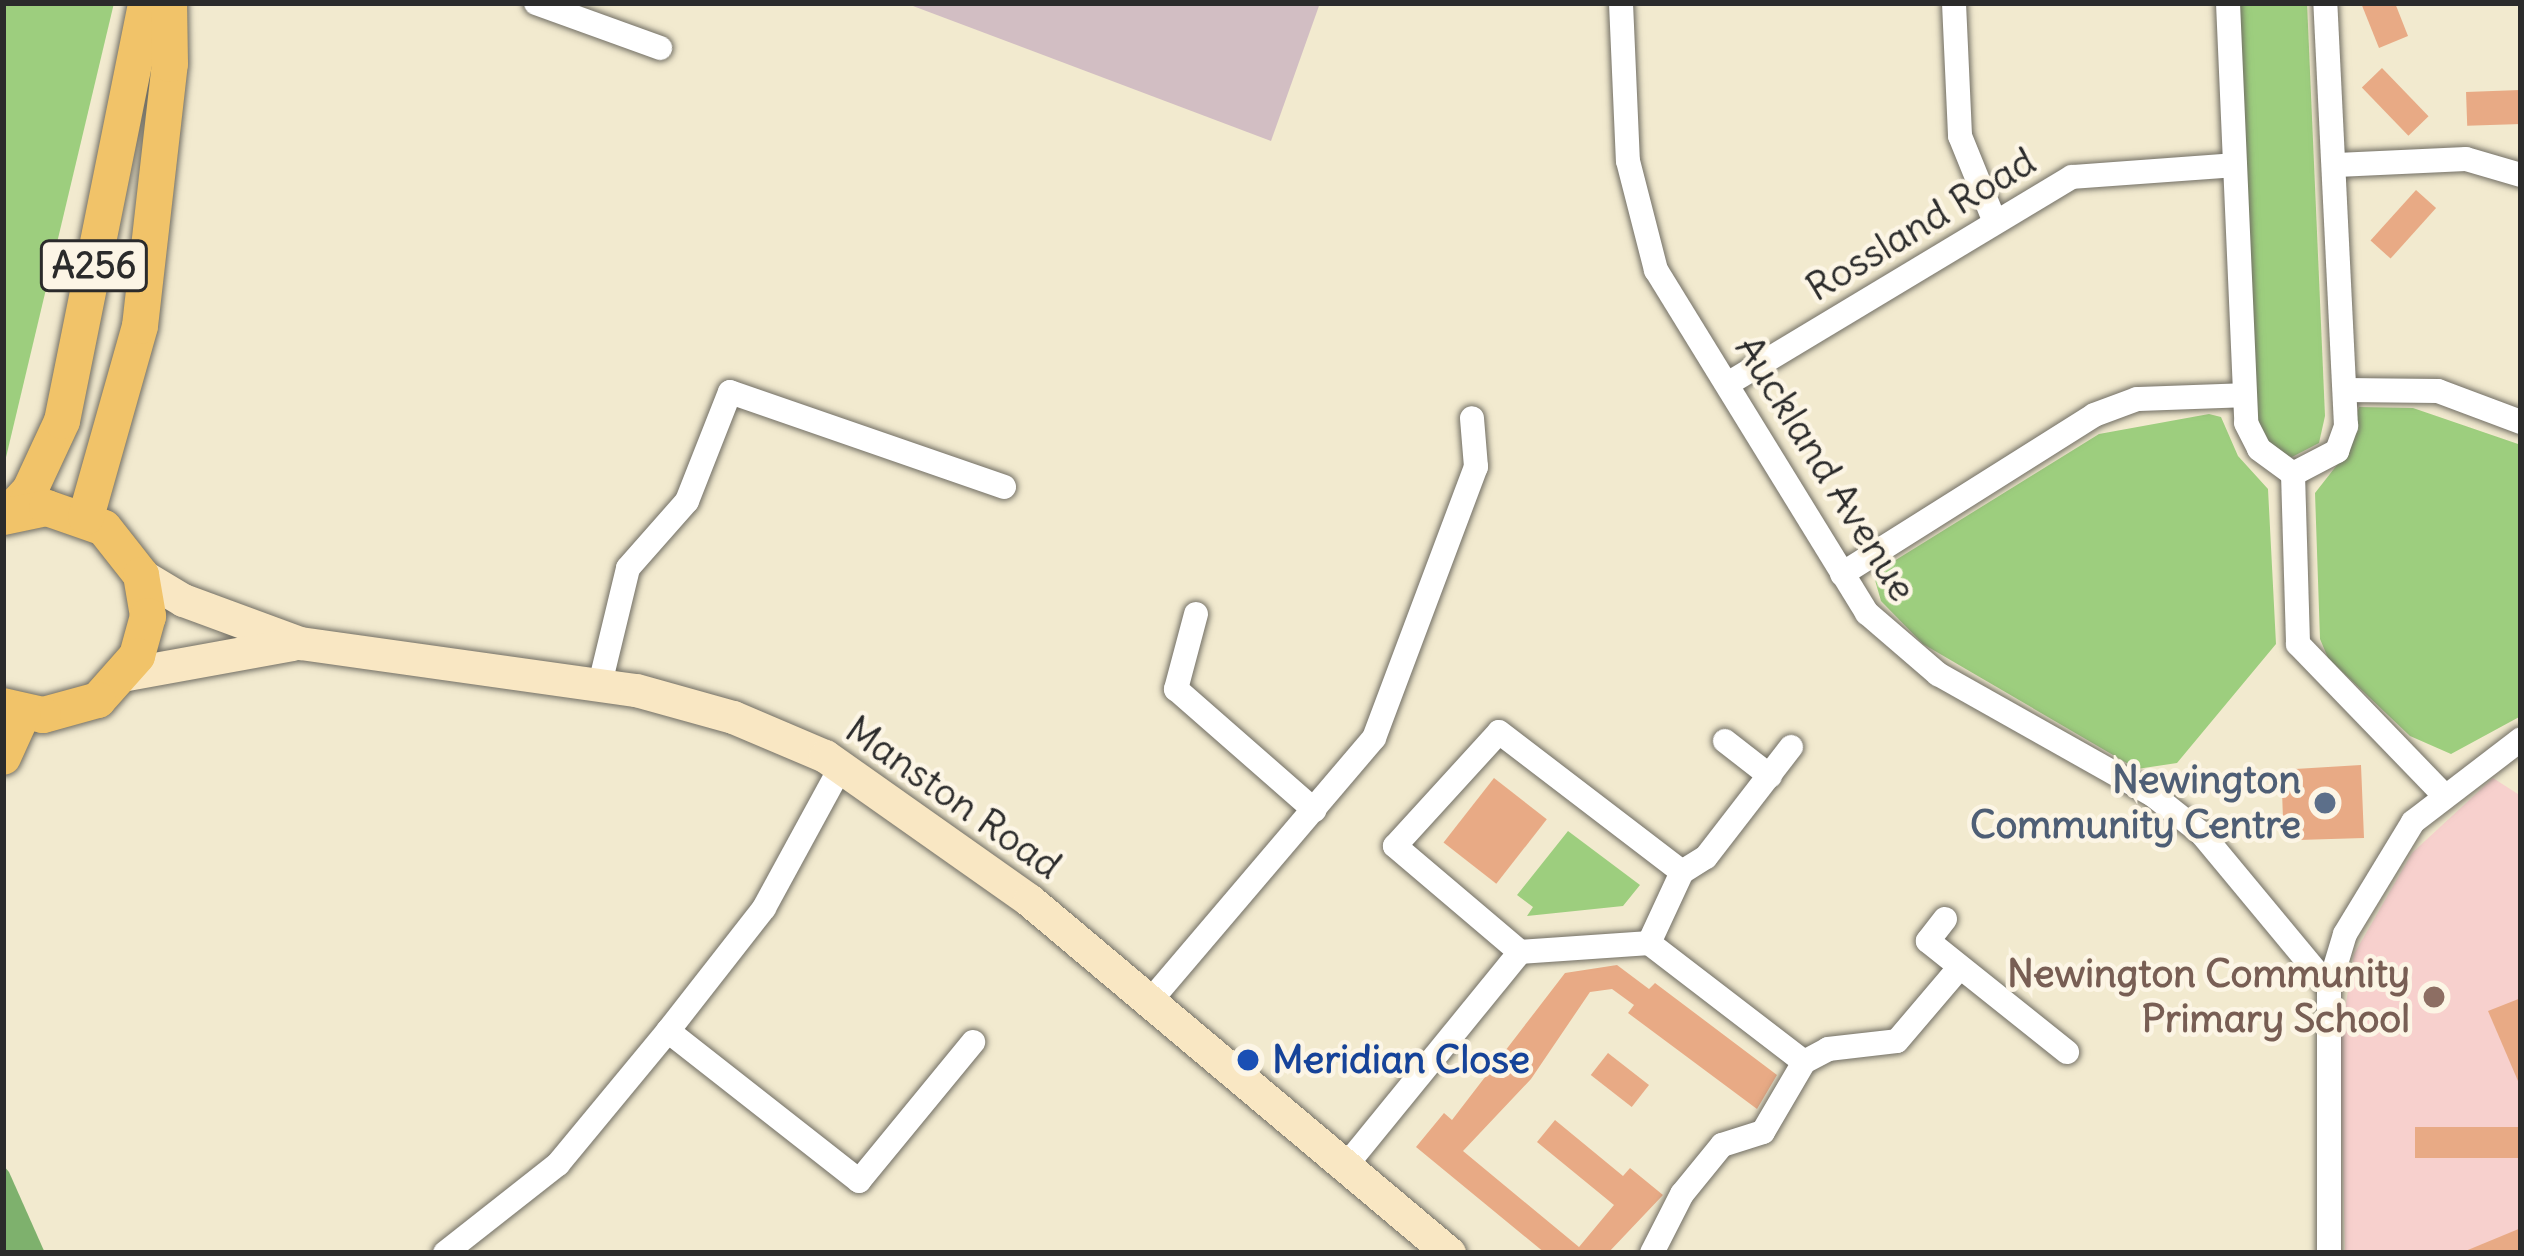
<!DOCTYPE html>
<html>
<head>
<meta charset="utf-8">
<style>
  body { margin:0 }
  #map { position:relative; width:2524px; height:1256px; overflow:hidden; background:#f2eacf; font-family:Delius,sans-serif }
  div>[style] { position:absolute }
  .built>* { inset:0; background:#f7d0cd }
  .industrial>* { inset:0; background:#d2bec3 }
  .green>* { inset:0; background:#9dce7e }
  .forest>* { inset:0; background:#7eb16d }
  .building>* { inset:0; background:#e8aa85; transform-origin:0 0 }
  .roads { filter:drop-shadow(0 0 3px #716e64) drop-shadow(0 0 3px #716e64) }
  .street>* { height:24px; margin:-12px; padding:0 12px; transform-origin:12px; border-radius:12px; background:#fff }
  .secondary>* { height:33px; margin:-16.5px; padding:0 16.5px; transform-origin:16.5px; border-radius:16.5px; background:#f9e7c3 }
  .primary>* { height:36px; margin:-18px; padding:0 18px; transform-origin:18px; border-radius:18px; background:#f1c369 }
  .dots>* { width:33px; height:33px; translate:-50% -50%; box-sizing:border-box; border:6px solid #fcf5e5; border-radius:50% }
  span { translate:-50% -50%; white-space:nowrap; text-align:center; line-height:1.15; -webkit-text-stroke:9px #fcf5e5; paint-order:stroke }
  .shield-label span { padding:3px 9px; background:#fcf5e5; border:3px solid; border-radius:9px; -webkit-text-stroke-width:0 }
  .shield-label { font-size:36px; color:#2b2b2b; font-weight:700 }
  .street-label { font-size:39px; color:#2b2b2b }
  .service-label { font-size:39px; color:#4e5e75; font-weight:700 }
  .right { translate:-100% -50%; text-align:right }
  .education-label { font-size:39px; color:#785e54; font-weight:700 }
  .transit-label { font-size:39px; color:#164399; font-weight:700 }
  .left { translate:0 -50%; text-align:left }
  .frame { position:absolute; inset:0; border:6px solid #2b2b2b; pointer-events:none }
</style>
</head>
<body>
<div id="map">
  <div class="built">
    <div style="clip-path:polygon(2493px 778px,2521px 796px,2521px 1253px,2345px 1253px,2340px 1040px,2354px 954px,2412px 853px)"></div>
  </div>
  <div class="industrial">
    <div style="clip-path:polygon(905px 3px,1320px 3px,1271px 141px)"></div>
  </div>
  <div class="green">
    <div style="clip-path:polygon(3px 3px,114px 3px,3px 470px)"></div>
    <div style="clip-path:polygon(2233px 3px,2307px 3px,2325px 416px,2319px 443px,2292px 457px,2278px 457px,2259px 436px)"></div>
    <div style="clip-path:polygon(2359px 407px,2413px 408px,2521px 445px,2521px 716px,2451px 754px,2410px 736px,2328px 658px,2320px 639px,2315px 493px,2344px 456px)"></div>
    <div style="clip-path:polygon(2209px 414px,2221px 417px,2238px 456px,2268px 489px,2276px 644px,2177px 763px,2137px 769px,1923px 644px,1881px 601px,1875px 580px,1886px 566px,2099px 434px)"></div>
    <div style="clip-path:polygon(1568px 831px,1640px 885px,1623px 906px,1527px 916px,1533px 907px,1517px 895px)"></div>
  </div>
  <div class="forest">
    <div style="clip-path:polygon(3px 1165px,9px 1172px,45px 1253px,3px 1253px)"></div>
  </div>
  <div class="building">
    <div style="clip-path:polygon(2361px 3px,2395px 3px,2408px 36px,2379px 48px)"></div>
    <div style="left:2382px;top:68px;width:67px;height:28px;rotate:46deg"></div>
    <div style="left:2520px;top:90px;width:34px;height:54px;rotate:88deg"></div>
    <div style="left:2416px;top:190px;width:27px;height:68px;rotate:42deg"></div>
    <div style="clip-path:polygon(2361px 765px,2364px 838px,2298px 840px,2297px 818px,2283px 819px,2282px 791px,2296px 791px,2295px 769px)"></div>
    <div style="left:1494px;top:778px;width:67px;height:82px;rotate:38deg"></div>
    <div style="clip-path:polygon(1617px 965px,1649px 989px,1655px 983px,1777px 1075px,1757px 1109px,1628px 1013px,1634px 1005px,1612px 989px,1590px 992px,1531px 1079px,1463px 1151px,1579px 1247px,1614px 1205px,1537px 1142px,1555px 1120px,1623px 1176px,1630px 1168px,1663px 1195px,1608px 1253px,1545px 1253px,1416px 1147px,1444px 1113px,1452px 1120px,1565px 973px)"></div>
    <div style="clip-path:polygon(2521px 998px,2521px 1088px,2488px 1011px)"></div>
    <div style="left:1608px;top:1053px;width:52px;height:28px;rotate:38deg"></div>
    <div style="left:2521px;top:1127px;width:31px;height:106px;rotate:90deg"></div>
    <div style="clip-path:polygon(2521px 1228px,2521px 1253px,2463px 1253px,2463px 1252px)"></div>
  </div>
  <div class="roads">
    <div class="street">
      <div style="left:536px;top:3px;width:132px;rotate:19.9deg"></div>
      <div style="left:1621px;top:3px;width:158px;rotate:87.5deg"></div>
      <div style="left:1628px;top:161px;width:113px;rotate:75.6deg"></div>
      <div style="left:1656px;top:270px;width:403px;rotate:58.4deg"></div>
      <div style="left:1867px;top:613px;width:94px;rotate:40.7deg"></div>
      <div style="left:1938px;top:674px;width:247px;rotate:29.4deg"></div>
      <div style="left:2153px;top:795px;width:63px;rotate:38.5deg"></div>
      <div style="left:2202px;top:834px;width:199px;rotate:50.3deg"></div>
      <div style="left:1954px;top:3px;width:133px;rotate:87.4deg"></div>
      <div style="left:1960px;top:136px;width:93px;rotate:67.9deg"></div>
      <div style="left:2228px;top:3px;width:420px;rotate:87.5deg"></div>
      <div style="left:2246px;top:423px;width:29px;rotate:63deg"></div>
      <div style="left:2259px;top:449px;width:42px;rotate:36.3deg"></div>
      <div style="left:2293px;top:474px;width:50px;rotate:-27.6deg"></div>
      <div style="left:2337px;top:451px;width:27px;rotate:-70deg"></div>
      <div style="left:2346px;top:426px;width:424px;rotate:-92.8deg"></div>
      <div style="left:2337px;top:165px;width:129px;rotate:-2.7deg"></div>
      <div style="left:2466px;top:159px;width:57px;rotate:16.2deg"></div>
      <div style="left:1729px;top:383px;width:400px;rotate:-31deg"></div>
      <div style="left:2072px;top:177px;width:163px;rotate:-4.2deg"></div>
      <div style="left:2346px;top:390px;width:92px;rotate:0.6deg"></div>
      <div style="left:2438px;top:391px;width:89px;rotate:20.5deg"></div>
      <div style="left:2293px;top:474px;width:170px;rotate:88.3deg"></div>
      <div style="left:2298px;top:644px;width:207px;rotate:46deg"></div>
      <div style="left:1842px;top:574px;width:298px;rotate:-32.2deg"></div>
      <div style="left:2094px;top:415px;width:46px;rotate:-20.4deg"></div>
      <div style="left:2137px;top:399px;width:107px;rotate:-2.1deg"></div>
      <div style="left:1196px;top:614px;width:78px;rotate:104.9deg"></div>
      <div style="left:1176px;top:689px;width:184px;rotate:41.2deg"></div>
      <div style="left:600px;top:684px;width:119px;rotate:-76.4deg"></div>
      <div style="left:628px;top:568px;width:89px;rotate:-48.6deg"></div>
      <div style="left:687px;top:501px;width:117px;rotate:-68.5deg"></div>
      <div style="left:730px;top:392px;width:290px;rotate:19.1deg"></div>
      <div style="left:1725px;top:741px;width:57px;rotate:37.9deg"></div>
      <div style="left:1945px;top:919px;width:28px;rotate:128deg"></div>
      <div style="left:1928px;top:941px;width:178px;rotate:38.6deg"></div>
      <div style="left:1649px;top:943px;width:78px;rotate:-65.1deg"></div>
      <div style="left:1682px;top:872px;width:28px;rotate:-32deg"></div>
      <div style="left:1706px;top:857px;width:139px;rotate:-52.3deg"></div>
      <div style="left:1520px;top:952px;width:164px;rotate:-139.7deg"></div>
      <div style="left:1395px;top:846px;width:154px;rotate:-47.6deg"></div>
      <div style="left:1499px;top:732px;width:230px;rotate:37.4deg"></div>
      <div style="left:1151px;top:1000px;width:344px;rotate:-49.6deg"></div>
      <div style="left:1374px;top:738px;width:290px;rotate:-69.4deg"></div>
      <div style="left:1476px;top:467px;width:49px;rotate:-94.7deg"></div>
      <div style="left:668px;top:1031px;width:243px;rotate:38.1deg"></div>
      <div style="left:859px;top:1181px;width:180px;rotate:-50.6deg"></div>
      <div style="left:1804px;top:1062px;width:27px;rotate:-28deg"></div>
      <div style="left:1828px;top:1049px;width:69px;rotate:-6.6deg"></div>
      <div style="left:1897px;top:1041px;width:97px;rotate:-49.6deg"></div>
      <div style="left:1348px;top:1163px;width:272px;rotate:-50.8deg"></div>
      <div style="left:1520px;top:952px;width:129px;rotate:-4deg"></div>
      <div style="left:1649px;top:943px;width:195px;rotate:37.5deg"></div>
      <div style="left:1804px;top:1062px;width:81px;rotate:120.4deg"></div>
      <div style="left:1763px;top:1132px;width:43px;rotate:162.4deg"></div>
      <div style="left:1722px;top:1145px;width:63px;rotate:129.2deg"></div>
      <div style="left:1682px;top:1194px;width:66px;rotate:117deg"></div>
      <div style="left:445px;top:1253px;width:144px;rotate:-38.2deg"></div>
      <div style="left:558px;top:1164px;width:173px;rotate:-50.4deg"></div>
      <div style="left:668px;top:1031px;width:156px;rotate:-52deg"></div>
      <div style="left:764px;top:908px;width:163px;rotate:-61.4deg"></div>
      <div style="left:2329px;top:1253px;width:266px;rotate:-90deg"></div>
      <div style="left:2329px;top:987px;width:55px;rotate:-73.2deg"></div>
      <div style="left:2345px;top:934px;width:131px;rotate:-58.7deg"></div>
      <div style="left:2413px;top:822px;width:136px;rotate:-37.5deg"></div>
    </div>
    <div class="secondary">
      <div style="left:141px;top:575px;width:49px;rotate:30.8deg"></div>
      <div style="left:183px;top:600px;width:125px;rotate:20.2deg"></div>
      <div style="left:300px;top:643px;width:339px;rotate:8deg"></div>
      <div style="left:636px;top:690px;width:101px;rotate:15.6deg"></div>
      <div style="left:733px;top:717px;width:100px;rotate:23deg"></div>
      <div style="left:825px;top:756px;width:250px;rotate:35.2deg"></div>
      <div style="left:1029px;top:900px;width:549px;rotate:40.05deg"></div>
      <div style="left:127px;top:674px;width:168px;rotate:-10.3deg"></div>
    </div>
    <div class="primary">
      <div style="left:7px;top:515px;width:34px;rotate:-47deg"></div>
      <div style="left:30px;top:490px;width:76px;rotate:-65.1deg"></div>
      <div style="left:62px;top:421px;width:426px;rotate:-78.6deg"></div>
      <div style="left:3px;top:517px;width:45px;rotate:-11.6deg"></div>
      <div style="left:47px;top:508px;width:60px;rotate:19.3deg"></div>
      <div style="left:104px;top:528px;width:60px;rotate:51.8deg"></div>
      <div style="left:141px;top:575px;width:42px;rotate:80.3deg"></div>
      <div style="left:148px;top:616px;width:41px;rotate:105.4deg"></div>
      <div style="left:137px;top:656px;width:59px;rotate:131.6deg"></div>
      <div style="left:98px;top:700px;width:57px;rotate:164.7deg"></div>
      <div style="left:43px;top:715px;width:41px;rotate:-167.3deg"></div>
      <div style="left:86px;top:517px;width:198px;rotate:-74.2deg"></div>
      <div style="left:140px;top:326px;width:264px;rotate:-83.5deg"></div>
      <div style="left:170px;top:64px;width:61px;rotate:-90.9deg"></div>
      <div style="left:3px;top:757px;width:48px;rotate:-65.6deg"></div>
    </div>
  </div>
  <div class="dots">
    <div style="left:2325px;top:803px;background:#5c6f8a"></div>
    <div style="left:2434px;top:997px;background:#8d6e63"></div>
    <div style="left:1248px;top:1060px;background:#1a4fb4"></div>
  </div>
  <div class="shield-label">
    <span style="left:94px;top:266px">A256</span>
  </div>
  <div class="street-label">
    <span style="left:1921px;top:225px;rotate:-31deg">Rossland Road</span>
    <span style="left:1825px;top:469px;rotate:58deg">Auckland Avenue</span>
    <span style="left:953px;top:798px;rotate:35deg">Manston Road</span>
  </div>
  <div class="service-label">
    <span class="right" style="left:2301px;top:803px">Newington<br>Community Centre</span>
  </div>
  <div class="education-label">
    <span class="right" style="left:2410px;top:997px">Newington Community<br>Primary School</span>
  </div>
  <div class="transit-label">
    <span class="left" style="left:1272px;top:1060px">Meridian Close</span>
  </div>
  <div class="frame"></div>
</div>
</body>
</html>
